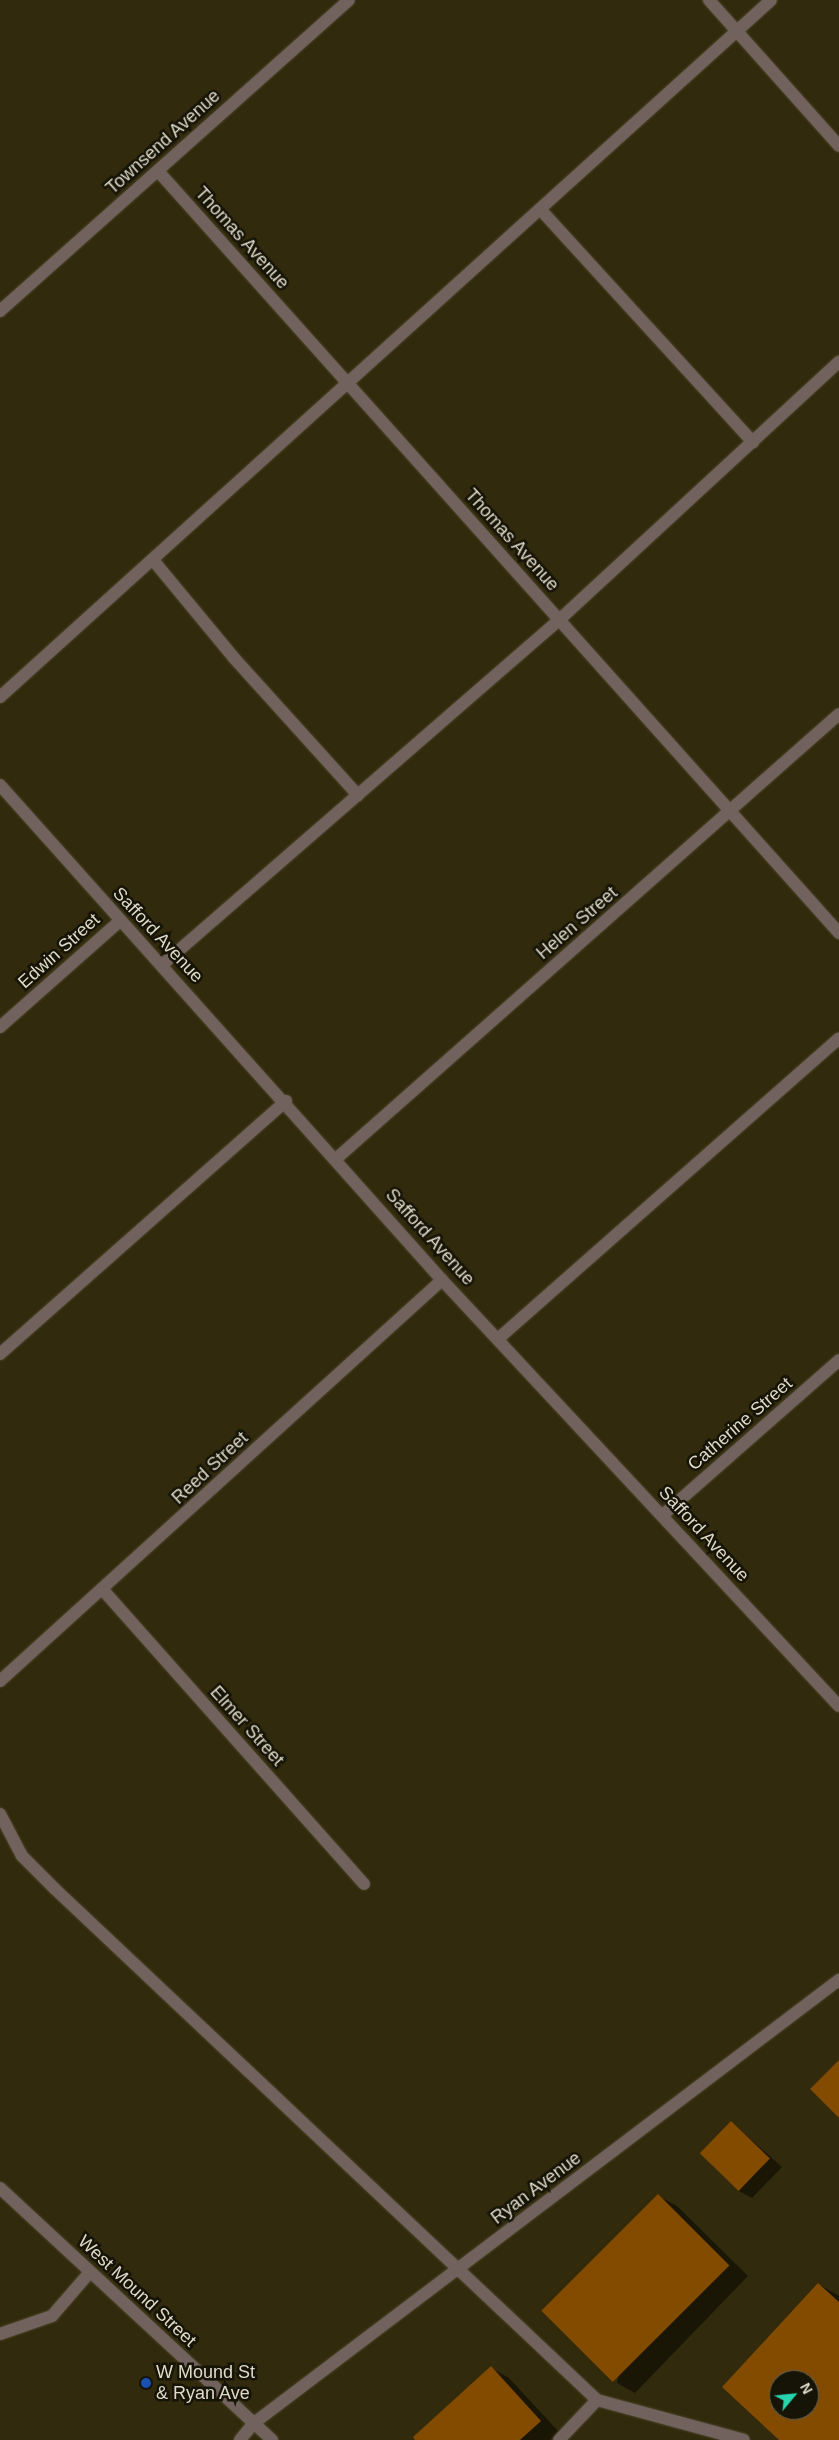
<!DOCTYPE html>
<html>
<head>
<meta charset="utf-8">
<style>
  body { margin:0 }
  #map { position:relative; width:839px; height:2440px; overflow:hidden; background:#312a0c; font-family:Arial,sans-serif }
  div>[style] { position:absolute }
  .shadow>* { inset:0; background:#0007 }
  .building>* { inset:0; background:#824b00; transform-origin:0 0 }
  .roads { filter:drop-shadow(0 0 1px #4d462a) drop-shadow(0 0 1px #4d462a) }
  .minor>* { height:12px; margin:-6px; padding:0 6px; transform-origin:6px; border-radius:6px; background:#71625e }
  .dots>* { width:14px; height:14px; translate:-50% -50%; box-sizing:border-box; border:2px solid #161307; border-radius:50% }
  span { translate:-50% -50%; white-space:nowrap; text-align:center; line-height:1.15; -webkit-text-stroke:5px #161307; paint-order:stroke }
  .street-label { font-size:18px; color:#dedbc9 }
  .poi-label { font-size:18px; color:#dedbc9 }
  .left { translate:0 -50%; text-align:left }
  .north { position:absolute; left:769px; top:2370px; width:50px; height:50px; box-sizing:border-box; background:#161307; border:1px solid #666355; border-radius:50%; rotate:62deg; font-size:14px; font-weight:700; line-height:20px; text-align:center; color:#dedbc9 }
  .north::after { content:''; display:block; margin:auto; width:18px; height:22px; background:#27d5ad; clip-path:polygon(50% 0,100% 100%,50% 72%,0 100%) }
</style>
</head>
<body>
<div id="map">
  <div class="shadow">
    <div style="clip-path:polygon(731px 2122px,782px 2167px,752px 2198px,739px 2191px)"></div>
    <div style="clip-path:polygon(658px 2196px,677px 2206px,748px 2276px,635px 2393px,617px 2383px)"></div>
    <div style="clip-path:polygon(evenodd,818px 2284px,839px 2296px,839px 2440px,781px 2440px,723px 2387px,818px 2284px,779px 2380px,809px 2380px,809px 2410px,779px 2410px,779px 2380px)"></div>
    <div style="clip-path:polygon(491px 2368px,509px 2378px,559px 2432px,550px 2440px,417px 2440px)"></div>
  </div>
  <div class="building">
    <div style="clip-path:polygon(839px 2060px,839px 2118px,810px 2089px)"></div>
    <div style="left:731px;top:2121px;width:54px;height:45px;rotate:44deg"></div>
    <div style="left:658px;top:2194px;width:101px;height:165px;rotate:45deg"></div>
    <div style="clip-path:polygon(evenodd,818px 2283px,839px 2302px,839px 2440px,779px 2440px,722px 2387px,818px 2283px,779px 2380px,809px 2380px,809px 2410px,779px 2410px,779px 2380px)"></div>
    <div style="clip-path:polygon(491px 2366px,541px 2421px,520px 2440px,415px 2440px,413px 2437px)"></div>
  </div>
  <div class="roads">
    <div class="minor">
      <div style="left:709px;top:0;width:195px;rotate:48.3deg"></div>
      <div style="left:158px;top:171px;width:1022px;rotate:48.21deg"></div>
      <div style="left:540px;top:209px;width:316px;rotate:47.6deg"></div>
      <div style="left:0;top:311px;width:467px;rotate:-41.7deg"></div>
      <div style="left:153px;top:560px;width:127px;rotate:50.4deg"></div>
      <div style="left:234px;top:658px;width:185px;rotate:47.9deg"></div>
      <div style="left:0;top:697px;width:1039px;rotate:-42.11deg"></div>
      <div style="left:0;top:785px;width:664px;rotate:48.24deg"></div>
      <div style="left:442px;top:1280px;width:582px;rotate:47.02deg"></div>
      <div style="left:162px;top:965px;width:526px;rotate:-40.99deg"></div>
      <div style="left:559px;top:620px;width:381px;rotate:-42.7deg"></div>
      <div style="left:0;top:1027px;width:160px;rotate:-41.5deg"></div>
      <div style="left:337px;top:1158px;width:670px;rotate:-41.49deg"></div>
      <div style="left:499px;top:1338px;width:453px;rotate:-41.4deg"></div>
      <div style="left:0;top:1354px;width:382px;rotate:-41.5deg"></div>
      <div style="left:664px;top:1514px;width:233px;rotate:-41.3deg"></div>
      <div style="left:103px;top:1590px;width:393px;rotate:48.4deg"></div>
      <div style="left:0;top:1681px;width:597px;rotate:-42.22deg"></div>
      <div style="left:0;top:1814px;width:47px;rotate:62.4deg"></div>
      <div style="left:22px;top:1856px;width:47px;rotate:45deg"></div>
      <div style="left:55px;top:1889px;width:745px;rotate:43.31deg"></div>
      <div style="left:597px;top:2400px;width:55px;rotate:133.5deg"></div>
      <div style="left:0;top:2188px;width:371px;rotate:42.8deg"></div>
      <div style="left:0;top:2334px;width:55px;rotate:-19.1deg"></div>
      <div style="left:52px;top:2316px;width:58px;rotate:-49.2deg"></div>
      <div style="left:597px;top:2400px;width:152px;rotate:15.2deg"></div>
      <div style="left:240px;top:2440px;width:22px;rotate:-51deg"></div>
      <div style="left:254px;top:2423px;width:734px;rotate:-37.14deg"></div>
    </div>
  </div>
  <div class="dots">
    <div style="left:146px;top:2383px;background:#1a4fb4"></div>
  </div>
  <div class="street-label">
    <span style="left:163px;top:142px;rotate:-42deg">Townsend Avenue</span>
    <span style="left:242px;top:238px;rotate:48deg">Thomas Avenue</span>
    <span style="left:512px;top:540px;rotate:48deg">Thomas Avenue</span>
    <span style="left:577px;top:923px;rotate:-41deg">Helen Street</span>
    <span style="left:158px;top:935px;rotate:47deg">Safford Avenue</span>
    <span style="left:59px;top:951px;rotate:-42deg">Edwin Street</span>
    <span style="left:430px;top:1237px;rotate:48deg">Safford Avenue</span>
    <span style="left:740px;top:1424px;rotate:-41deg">Catherine Street</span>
    <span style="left:210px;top:1468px;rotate:-43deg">Reed Street</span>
    <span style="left:704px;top:1534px;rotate:47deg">Safford Avenue</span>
    <span style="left:247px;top:1726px;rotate:48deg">Elmer Street</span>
    <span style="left:536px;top:2188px;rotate:-37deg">Ryan Avenue</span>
    <span style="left:137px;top:2291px;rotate:43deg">West Mound Street</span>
  </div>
  <div class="poi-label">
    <span class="left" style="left:156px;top:2383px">W Mound St<br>&amp; Ryan Ave</span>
  </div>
  <div class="north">N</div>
</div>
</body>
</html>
